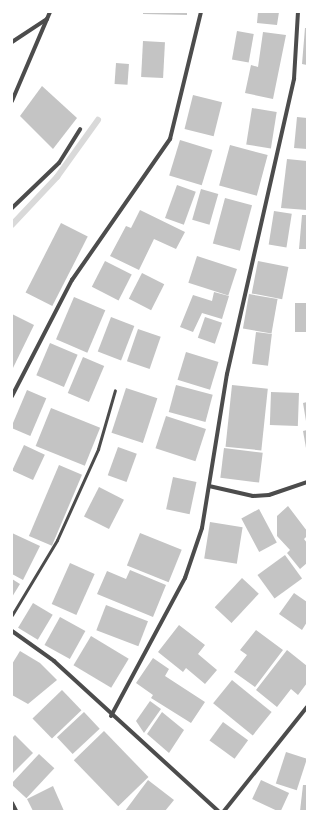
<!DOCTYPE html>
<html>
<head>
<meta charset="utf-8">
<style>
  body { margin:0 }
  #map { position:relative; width:319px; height:823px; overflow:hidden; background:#fff; font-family:"PT Sans",sans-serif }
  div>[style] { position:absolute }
  .stream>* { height:5.5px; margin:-2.75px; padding:0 2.75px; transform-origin:2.75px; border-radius:2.75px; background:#d9d9d9 }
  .building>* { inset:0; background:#c4c4c4; transform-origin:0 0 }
  .service>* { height:3px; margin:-1.5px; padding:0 1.5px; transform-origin:1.5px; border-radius:1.5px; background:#4c4c4c }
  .minor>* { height:4px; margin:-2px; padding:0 2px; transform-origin:2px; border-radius:2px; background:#4c4c4c }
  span { translate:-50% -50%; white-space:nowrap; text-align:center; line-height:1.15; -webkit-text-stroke:3px #fff; paint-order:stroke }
  .frame { position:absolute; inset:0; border:13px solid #fff; pointer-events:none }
</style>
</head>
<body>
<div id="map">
  <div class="stream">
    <div style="left:12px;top:225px;width:66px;rotate:-46.8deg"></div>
    <div style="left:57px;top:177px;width:70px;rotate:-54.3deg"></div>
  </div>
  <div class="building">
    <div style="clip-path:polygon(143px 12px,187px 12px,187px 15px,143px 14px)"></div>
    <div style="clip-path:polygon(258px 12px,279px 12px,277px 25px,257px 23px)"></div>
    <div style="clip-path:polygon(305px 28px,307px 28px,307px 65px,302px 64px)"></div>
    <div style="left:237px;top:31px;width:17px;height:29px;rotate:10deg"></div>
    <div style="clip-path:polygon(263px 32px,286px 35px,273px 99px,245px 93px,251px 65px,258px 67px)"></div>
    <div style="left:143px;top:41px;width:22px;height:36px;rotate:3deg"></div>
    <div style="left:116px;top:63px;width:13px;height:21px;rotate:4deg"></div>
    <div style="clip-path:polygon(42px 86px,77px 118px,53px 149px,20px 116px)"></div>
    <div style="left:193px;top:95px;width:30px;height:35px;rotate:14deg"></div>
    <div style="left:252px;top:108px;width:25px;height:37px;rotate:9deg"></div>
    <div style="clip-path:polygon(297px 117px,307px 118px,307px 149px,294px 148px)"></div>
    <div style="left:180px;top:140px;width:34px;height:37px;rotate:17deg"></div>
    <div style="left:230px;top:145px;width:39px;height:42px;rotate:15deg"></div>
    <div style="clip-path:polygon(287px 159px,307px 161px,307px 210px,281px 208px)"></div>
    <div style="left:177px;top:185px;width:20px;height:35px;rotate:20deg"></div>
    <div style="left:201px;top:189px;width:18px;height:32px;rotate:16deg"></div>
    <div style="left:225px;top:198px;width:28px;height:47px;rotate:15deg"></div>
    <div style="clip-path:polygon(140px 210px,185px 232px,176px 249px,154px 239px,139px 270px,110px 256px,126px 226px,131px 228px)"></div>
    <div style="left:274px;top:211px;width:18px;height:34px;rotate:9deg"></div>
    <div style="clip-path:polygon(302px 215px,307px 215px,307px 249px,299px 249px)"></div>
    <div style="left:61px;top:223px;width:30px;height:78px;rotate:27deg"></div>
    <div style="left:197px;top:256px;width:42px;height:28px;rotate:18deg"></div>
    <div style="left:105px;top:261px;width:30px;height:29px;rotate:27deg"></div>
    <div style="left:258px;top:261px;width:31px;height:33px;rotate:11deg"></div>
    <div style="left:142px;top:273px;width:25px;height:29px;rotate:27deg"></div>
    <div style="clip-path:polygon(214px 292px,229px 296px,222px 319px,202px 313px,193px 332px,180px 327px,193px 295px,212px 301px)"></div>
    <div style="left:249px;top:294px;width:29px;height:35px;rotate:10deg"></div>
    <div style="left:74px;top:297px;width:34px;height:46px;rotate:23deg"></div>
    <div style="left:295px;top:303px;width:12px;height:29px"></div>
    <div style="clip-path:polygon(12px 314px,34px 325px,12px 370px)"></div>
    <div style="left:111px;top:317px;width:25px;height:37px;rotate:21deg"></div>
    <div style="left:205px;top:317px;width:18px;height:22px;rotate:19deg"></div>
    <div style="left:138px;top:329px;width:24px;height:34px;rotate:19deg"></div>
    <div style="left:256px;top:332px;width:16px;height:32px;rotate:7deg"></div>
    <div style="left:50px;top:343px;width:30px;height:35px;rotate:23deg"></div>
    <div style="left:186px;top:352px;width:34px;height:29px;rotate:17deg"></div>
    <div style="left:83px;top:357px;width:23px;height:39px;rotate:23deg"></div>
    <div style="left:176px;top:385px;width:38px;height:28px;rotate:15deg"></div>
    <div style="left:232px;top:385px;width:36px;height:62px;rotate:6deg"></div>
    <div style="left:126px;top:388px;width:33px;height:47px;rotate:18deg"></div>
    <div style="left:27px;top:390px;width:21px;height:41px;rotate:23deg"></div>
    <div style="left:271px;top:392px;width:28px;height:33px;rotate:2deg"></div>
    <div style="clip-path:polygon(307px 402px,307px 421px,306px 421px,303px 403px)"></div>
    <div style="left:51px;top:408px;width:53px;height:41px;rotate:22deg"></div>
    <div style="left:166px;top:416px;width:42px;height:34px;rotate:18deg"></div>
    <div style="clip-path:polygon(307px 430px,307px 448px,306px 448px,303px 431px)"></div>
    <div style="left:24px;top:445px;width:23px;height:28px;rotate:25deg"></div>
    <div style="left:118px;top:447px;width:20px;height:30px;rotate:20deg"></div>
    <div style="left:224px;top:448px;width:39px;height:30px;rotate:7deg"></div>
    <div style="left:59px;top:465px;width:25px;height:77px;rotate:23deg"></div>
    <div style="left:173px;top:477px;width:24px;height:33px;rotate:12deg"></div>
    <div style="left:99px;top:487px;width:28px;height:33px;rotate:27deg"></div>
    <div style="clip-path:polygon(288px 506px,307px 531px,307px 536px,304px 539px,307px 543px,307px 563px,300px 569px,287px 553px,290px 550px,277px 536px,277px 516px)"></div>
    <div style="left:259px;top:509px;width:38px;height:20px;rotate:62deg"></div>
    <div style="left:210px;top:522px;width:33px;height:37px;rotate:9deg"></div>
    <div style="clip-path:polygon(12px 533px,40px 546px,23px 580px,12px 574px)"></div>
    <div style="left:140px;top:533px;width:45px;height:35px;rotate:22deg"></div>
    <div style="left:285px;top:555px;width:29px;height:34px;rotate:54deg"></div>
    <div style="left:70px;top:563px;width:27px;height:45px;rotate:24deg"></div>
    <div style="clip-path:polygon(130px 570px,166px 585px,153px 617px,97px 594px,107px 571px,126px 579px)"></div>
    <div style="left:242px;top:578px;width:23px;height:40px;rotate:43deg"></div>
    <div style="clip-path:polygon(12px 579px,20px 584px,12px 597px)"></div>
    <div style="clip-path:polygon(294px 593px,307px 602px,307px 622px,302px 630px,279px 614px)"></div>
    <div style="left:33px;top:603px;width:23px;height:29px;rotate:31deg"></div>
    <div style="left:106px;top:605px;width:45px;height:27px;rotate:21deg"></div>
    <div style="left:60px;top:617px;width:29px;height:32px;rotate:29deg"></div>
    <div style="clip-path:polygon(179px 625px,205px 645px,198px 654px,217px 670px,205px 684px,186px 668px,183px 672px,158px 652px)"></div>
    <div style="clip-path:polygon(256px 630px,283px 650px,255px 687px,234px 672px,247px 655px,240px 650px)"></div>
    <div style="left:91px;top:636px;width:44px;height:34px;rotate:31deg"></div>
    <div style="clip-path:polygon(287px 650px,307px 666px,307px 683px,298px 695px,291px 689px,277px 707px,256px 690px)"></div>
    <div style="clip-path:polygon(20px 651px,40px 663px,57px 680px,28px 704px,12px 695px,12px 664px)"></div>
    <div style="clip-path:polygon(153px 658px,169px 669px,165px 676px,205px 702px,191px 723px,151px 698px,153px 695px,136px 683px)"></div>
    <div style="left:232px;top:680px;width:51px;height:30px;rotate:39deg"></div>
    <div style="left:62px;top:690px;width:28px;height:41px;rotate:46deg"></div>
    <div style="clip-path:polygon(150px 701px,161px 709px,144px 733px,136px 721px)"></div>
    <div style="left:84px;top:712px;width:23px;height:37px;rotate:47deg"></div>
    <div style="clip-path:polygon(162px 712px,184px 730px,169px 753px,147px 734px)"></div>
    <div style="left:223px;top:722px;width:31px;height:23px;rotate:36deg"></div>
    <div style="left:104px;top:731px;width:64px;height:42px;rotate:46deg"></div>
    <div style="clip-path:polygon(15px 735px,33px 753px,12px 774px,12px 738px)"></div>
    <div style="left:286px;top:752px;width:22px;height:33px;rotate:18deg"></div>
    <div style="left:39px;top:754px;width:21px;height:41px;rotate:43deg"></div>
    <div style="clip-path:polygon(148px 780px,174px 800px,165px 811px,125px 811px)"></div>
    <div style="left:261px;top:780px;width:31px;height:21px;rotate:25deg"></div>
    <div style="clip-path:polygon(303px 785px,307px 785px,307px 811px,300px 811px)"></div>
    <div style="clip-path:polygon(53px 786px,64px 811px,33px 811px,27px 799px)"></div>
  </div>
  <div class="service">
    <div style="left:12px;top:615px;width:87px;rotate:-59deg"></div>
    <div style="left:57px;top:540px;width:100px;rotate:-65.7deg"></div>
    <div style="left:98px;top:449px;width:61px;rotate:-73.9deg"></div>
  </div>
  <div class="minor">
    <div style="left:12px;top:42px;width:42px;rotate:-33.3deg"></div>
    <div style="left:47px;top:19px;width:8px;rotate:-67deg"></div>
    <div style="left:12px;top:101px;width:89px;rotate:-66.9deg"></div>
    <div style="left:12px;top:208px;width:65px;rotate:-43.8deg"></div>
    <div style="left:59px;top:163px;width:40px;rotate:-58deg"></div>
    <div style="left:12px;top:396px;width:131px;rotate:-62.7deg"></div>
    <div style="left:72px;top:280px;width:172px;rotate:-55.2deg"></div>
    <div style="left:170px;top:139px;width:131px;rotate:-76.3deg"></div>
    <div style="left:209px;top:486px;width:45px;rotate:12.8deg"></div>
    <div style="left:253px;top:496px;width:16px;rotate:-4deg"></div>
    <div style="left:269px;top:495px;width:40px;rotate:-18.9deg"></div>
    <div style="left:12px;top:631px;width:52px;rotate:35.5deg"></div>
    <div style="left:54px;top:661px;width:222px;rotate:42.4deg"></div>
    <div style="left:111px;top:716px;width:157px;rotate:-61.8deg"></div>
    <div style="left:185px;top:578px;width:53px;rotate:-71.2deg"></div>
    <div style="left:202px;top:528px;width:156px;rotate:-80.8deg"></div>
    <div style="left:227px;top:374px;width:303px;rotate:-77.2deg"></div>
    <div style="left:294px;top:79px;width:67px;rotate:-86.6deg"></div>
    <div style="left:12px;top:803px;width:9px;rotate:63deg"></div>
    <div style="left:224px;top:811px;width:133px;rotate:-51.4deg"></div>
  </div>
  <div class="frame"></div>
</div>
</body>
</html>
